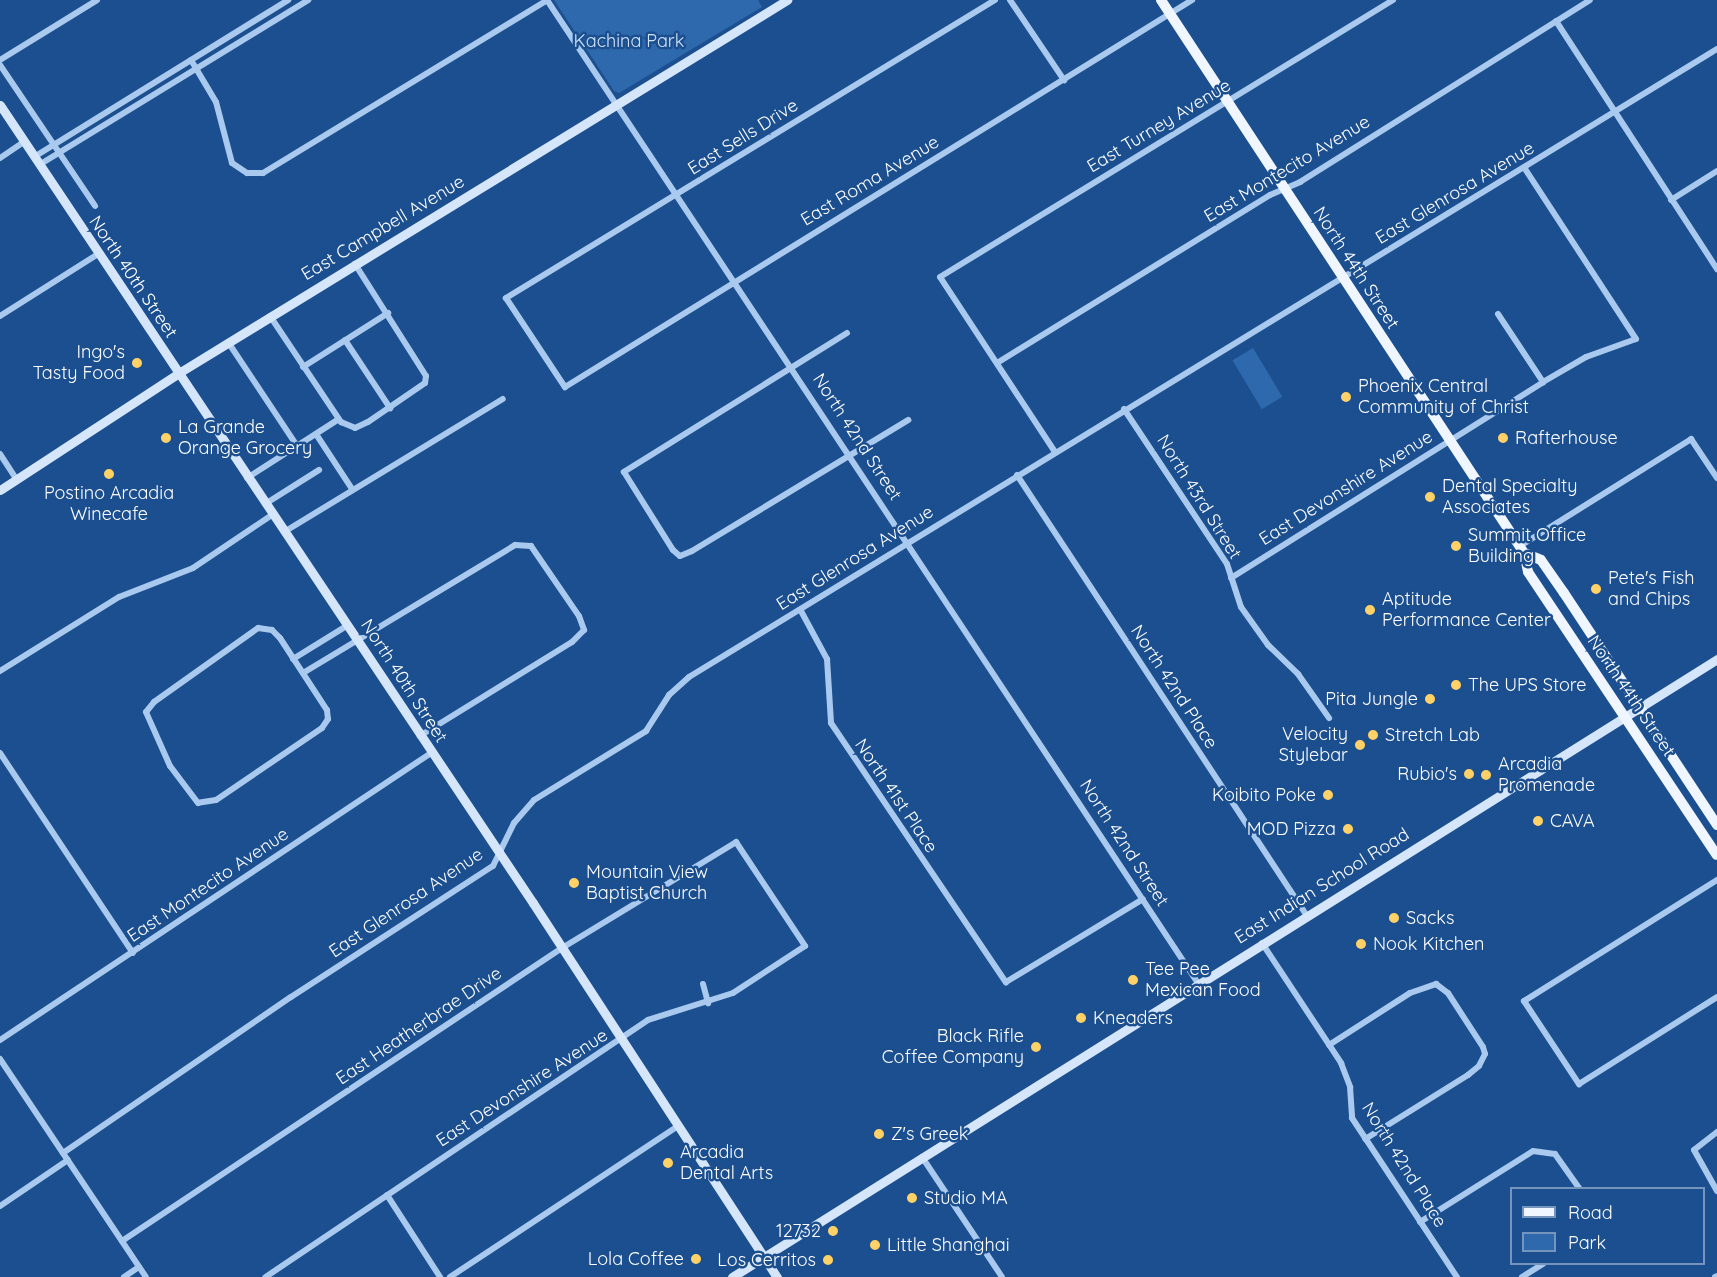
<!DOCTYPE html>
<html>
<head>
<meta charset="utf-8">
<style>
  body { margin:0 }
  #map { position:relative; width:1717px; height:1277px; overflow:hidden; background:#1b4f8f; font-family:Quicksand,sans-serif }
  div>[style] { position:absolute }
  .green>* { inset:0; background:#2e69ad; transform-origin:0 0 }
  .street>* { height:6px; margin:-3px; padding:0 3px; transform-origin:3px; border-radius:3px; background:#a9c9ee }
  .secondary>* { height:9px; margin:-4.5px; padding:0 4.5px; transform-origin:4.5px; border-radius:4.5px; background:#d6e6fa }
  .primary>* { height:10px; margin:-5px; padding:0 5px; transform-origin:5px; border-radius:5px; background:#f0f6ff }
  .dots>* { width:16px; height:16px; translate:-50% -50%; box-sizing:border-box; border:3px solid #1b4f8f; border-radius:50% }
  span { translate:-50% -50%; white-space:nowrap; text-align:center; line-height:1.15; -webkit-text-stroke:5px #1b4f8f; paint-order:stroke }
  .park-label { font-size:18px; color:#cfe3fa }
  .street-label { font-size:18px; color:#fff }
  .poi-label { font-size:18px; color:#fff }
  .right { translate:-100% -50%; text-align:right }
  .left { translate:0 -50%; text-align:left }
  .legend { position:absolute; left:1510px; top:1187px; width:195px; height:78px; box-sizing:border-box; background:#1b4f8f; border:2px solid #7695bc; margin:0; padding:8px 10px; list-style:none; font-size:18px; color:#fff }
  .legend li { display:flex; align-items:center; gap:12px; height:30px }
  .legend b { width:30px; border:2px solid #7695bc }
</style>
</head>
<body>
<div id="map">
  <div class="green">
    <div style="clip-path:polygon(554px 0,758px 0,762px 7px,619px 93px,614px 91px)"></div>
    <div style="left:1253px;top:348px;width:57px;height:24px;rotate:59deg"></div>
  </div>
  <div class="street">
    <div style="left:995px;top:0;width:573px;rotate:148.64deg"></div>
    <div style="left:506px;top:298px;width:107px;rotate:56.5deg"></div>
    <div style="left:565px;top:387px;width:737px;rotate:-31.68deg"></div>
    <div style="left:1010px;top:0;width:97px;rotate:56deg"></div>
    <div style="left:1556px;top:21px;width:296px;rotate:57deg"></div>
    <div style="left:0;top:60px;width:114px;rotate:-31.7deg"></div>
    <div style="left:191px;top:60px;width:49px;rotate:59.2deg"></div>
    <div style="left:216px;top:102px;width:63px;rotate:75.3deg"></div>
    <div style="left:232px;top:163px;width:18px;rotate:34deg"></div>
    <div style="left:247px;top:173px;width:16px"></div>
    <div style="left:263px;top:173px;width:333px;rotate:-31.3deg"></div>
    <div style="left:547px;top:0;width:1179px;rotate:56.49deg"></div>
    <div style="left:0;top:65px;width:170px;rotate:56deg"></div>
    <div style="left:34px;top:157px;width:299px;rotate:-31.7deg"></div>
    <div style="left:0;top:158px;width:29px;rotate:-34deg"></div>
    <div style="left:39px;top:165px;width:316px;rotate:-31.5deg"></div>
    <div style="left:1671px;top:200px;width:54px;rotate:-32.2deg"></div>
    <div style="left:1498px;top:314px;width:82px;rotate:56.5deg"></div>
    <div style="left:0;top:316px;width:116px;rotate:-32.3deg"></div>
    <div style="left:270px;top:316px;width:128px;rotate:56.2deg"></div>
    <div style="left:341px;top:422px;width:15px;rotate:23deg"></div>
    <div style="left:355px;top:428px;width:14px;rotate:-25deg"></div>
    <div style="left:368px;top:422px;width:69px;rotate:-34.4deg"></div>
    <div style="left:425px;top:383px;width:7px;rotate:-82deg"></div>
    <div style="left:426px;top:376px;width:133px;rotate:-122.4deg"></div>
    <div style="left:847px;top:333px;width:263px;rotate:148.1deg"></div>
    <div style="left:624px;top:472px;width:92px;rotate:57.9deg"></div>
    <div style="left:673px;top:550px;width:9px;rotate:41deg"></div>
    <div style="left:680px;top:556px;width:13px;rotate:-23deg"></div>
    <div style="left:692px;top:551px;width:253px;rotate:-31.2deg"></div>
    <div style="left:345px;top:340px;width:82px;rotate:56.5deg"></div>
    <div style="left:228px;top:342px;width:125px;rotate:56.4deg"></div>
    <div style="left:997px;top:363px;width:321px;rotate:-31.6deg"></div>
    <div style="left:1270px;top:195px;width:33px;rotate:-23deg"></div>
    <div style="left:1300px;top:182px;width:342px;rotate:-32.1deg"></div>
    <div style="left:303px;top:367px;width:101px;rotate:-32.4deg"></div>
    <div style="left:1124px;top:409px;width:186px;rotate:56.4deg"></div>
    <div style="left:1227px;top:564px;width:45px;rotate:72deg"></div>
    <div style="left:1241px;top:607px;width:47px;rotate:54.6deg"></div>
    <div style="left:1268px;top:645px;width:42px;rotate:44deg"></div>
    <div style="left:1298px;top:674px;width:54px;rotate:54.8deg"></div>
    <div style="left:316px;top:434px;width:66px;rotate:56.8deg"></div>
    <div style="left:1055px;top:452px;width:209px;rotate:-123.3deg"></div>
    <div style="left:940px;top:277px;width:531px;rotate:-31.44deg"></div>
    <div style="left:0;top:454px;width:30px;rotate:57deg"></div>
    <div style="left:1017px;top:475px;width:528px;rotate:56.67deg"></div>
    <div style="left:247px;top:478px;width:109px;rotate:-32.7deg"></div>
    <div style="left:265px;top:504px;width:64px;rotate:-32.2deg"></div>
    <div style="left:284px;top:532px;width:256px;rotate:-31.3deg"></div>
    <div style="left:1520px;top:546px;width:202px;rotate:-32deg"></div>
    <div style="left:1691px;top:439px;width:47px;rotate:56.3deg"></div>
    <div style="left:1231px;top:578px;width:368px;rotate:-32.1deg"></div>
    <div style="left:1543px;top:382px;width:50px;rotate:-30.2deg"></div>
    <div style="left:1586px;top:357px;width:53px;rotate:-19.8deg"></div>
    <div style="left:1636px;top:339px;width:205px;rotate:-123.1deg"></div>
    <div style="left:801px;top:611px;width:55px;rotate:61.6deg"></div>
    <div style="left:827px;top:659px;width:64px;rotate:86.4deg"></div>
    <div style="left:831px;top:723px;width:313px;rotate:56deg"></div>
    <div style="left:1006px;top:982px;width:160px;rotate:-31.2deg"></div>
    <div style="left:258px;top:628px;width:14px;rotate:8deg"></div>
    <div style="left:272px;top:630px;width:11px;rotate:45deg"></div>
    <div style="left:280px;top:638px;width:86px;rotate:56.9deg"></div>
    <div style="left:327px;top:710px;width:9px;rotate:84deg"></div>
    <div style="left:328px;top:719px;width:11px;rotate:124deg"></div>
    <div style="left:322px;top:728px;width:128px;rotate:145.8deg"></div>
    <div style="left:216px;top:800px;width:18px;rotate:171deg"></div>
    <div style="left:198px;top:803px;width:46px;rotate:-127.1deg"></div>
    <div style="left:170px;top:766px;width:59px;rotate:-114deg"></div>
    <div style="left:146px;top:712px;width:13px;rotate:-51deg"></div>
    <div style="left:154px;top:702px;width:128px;rotate:-35.4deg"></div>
    <div style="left:293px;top:659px;width:65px;rotate:-31.7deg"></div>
    <div style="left:0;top:671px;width:140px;rotate:-31.9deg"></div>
    <div style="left:119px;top:597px;width:79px;rotate:-21.4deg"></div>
    <div style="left:193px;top:568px;width:95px;rotate:-33.9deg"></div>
    <div style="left:303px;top:673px;width:248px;rotate:-31.1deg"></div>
    <div style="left:515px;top:545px;width:16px;rotate:4deg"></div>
    <div style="left:531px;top:546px;width:85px;rotate:55.6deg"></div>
    <div style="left:579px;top:616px;width:15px;rotate:70deg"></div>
    <div style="left:584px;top:630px;width:17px;rotate:135deg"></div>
    <div style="left:572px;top:642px;width:179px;rotate:148.3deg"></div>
    <div style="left:0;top:753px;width:240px;rotate:56.4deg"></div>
    <div style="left:1717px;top:880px;width:228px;rotate:147.9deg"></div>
    <div style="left:1524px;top:1001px;width:100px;rotate:56.5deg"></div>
    <div style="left:1579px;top:1084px;width:163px;rotate:-32.2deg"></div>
    <div style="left:1262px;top:943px;width:144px;rotate:56.6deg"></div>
    <div style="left:1341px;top:1063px;width:26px;rotate:69deg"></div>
    <div style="left:1350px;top:1087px;width:31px;rotate:86deg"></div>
    <div style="left:1352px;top:1118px;width:191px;rotate:56.6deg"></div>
    <div style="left:703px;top:984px;width:20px;rotate:75deg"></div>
    <div style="left:0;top:1040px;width:518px;rotate:-33.66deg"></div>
    <div style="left:1329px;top:1045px;width:96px;rotate:-32.7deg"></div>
    <div style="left:1410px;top:993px;width:28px;rotate:-19deg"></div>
    <div style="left:1436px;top:984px;width:15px;rotate:37deg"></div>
    <div style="left:1448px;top:993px;width:64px;rotate:57.1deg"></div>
    <div style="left:1483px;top:1047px;width:7px;rotate:74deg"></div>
    <div style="left:1485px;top:1054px;width:13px;rotate:117deg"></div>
    <div style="left:1479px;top:1066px;width:14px;rotate:141deg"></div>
    <div style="left:1468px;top:1075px;width:121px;rotate:148.1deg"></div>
    <div style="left:0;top:1059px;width:262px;rotate:56.2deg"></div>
    <div style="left:1717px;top:1132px;width:29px;rotate:142deg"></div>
    <div style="left:1694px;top:1150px;width:47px;rotate:60.7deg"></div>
    <div style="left:63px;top:1153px;width:276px;rotate:-34.4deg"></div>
    <div style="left:291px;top:997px;width:241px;rotate:-33deg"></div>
    <div style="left:493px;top:866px;width:48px;rotate:-64deg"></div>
    <div style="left:514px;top:823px;width:30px;rotate:-49deg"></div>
    <div style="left:534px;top:800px;width:132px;rotate:-31.6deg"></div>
    <div style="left:646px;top:731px;width:43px;rotate:-57.4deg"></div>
    <div style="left:669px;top:695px;width:27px;rotate:-42deg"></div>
    <div style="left:689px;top:677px;width:1205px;rotate:-31.42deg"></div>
    <div style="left:922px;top:1157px;width:144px;rotate:56.3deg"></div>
    <div style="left:387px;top:1195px;width:98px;rotate:57.1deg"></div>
    <div style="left:0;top:1206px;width:82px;rotate:-34.1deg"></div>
    <div style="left:1420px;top:1222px;width:133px;rotate:-32.1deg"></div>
    <div style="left:1533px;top:1151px;width:22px;rotate:8deg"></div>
    <div style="left:1555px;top:1154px;width:42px;rotate:54.8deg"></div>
    <div style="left:122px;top:1241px;width:529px;rotate:-33.66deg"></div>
    <div style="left:562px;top:948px;width:204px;rotate:-31.3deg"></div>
    <div style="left:736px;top:842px;width:125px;rotate:56.4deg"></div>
    <div style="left:805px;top:946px;width:86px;rotate:146.9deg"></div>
    <div style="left:733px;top:993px;width:89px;rotate:162.4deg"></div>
    <div style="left:648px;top:1020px;width:461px;rotate:146.1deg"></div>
    <div style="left:124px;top:1277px;width:18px;rotate:-34deg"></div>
    <div style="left:450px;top:1277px;width:273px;rotate:-33.5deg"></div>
    <div style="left:1522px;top:1277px;width:25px;rotate:-32deg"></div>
    <div style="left:1715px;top:1277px;width:2px;rotate:-27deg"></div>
  </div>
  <div class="secondary">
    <div style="left:0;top:105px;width:960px;rotate:56.26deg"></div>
    <div style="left:533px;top:903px;width:447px;rotate:56.9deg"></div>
    <div style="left:0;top:490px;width:212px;rotate:-33.2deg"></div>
    <div style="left:177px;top:374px;width:716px;rotate:-31.51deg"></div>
    <div style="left:732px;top:1277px;width:1163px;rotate:-32.1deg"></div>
  </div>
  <div class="primary">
    <div style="left:1161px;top:0;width:661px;rotate:56.72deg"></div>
    <div style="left:1524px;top:553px;width:19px;rotate:78deg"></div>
    <div style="left:1528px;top:572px;width:340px;rotate:56.3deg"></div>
    <div style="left:1524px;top:553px;width:18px;rotate:22deg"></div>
    <div style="left:1541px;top:560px;width:40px;rotate:55.1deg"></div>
    <div style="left:1564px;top:593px;width:278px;rotate:56.6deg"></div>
  </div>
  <div class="dots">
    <div style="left:137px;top:363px;background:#ffd166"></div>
    <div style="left:1346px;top:397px;background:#ffd166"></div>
    <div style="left:166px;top:438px;background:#ffd166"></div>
    <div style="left:1503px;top:438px;background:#ffd166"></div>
    <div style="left:109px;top:474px;background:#ffd166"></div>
    <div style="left:1430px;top:497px;background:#ffd166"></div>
    <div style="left:1456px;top:546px;background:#ffd166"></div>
    <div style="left:1596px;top:589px;background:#ffd166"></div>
    <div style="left:1370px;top:610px;background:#ffd166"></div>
    <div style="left:1456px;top:685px;background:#ffd166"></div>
    <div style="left:1430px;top:699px;background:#ffd166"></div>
    <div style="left:1373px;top:735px;background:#ffd166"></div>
    <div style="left:1360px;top:745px;background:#ffd166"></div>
    <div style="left:1469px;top:774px;background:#ffd166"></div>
    <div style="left:1486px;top:775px;background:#ffd166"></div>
    <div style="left:1328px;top:795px;background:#ffd166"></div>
    <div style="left:1538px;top:821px;background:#ffd166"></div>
    <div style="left:1348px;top:829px;background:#ffd166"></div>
    <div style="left:574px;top:883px;background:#ffd166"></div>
    <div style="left:1394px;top:918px;background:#ffd166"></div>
    <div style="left:1361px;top:944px;background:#ffd166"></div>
    <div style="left:1133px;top:980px;background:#ffd166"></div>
    <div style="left:1081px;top:1018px;background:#ffd166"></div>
    <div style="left:1036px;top:1047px;background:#ffd166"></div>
    <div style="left:879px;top:1134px;background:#ffd166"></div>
    <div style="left:668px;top:1163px;background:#ffd166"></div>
    <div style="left:912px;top:1198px;background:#ffd166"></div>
    <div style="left:833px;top:1231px;background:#ffd166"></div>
    <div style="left:875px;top:1245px;background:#ffd166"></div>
    <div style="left:696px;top:1259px;background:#ffd166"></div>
    <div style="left:828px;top:1260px;background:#ffd166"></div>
  </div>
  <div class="park-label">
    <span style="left:629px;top:41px">Kachina Park</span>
  </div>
  <div class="street-label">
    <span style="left:1159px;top:126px;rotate:-31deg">East Turney Avenue</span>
    <span style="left:743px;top:137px;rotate:-32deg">East Sells Drive</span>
    <span style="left:1287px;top:169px;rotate:-31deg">East Montecito Avenue</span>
    <span style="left:870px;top:181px;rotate:-31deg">East Roma Avenue</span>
    <span style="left:1455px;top:193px;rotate:-31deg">East Glenrosa Avenue</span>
    <span style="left:383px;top:228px;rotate:-31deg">East Campbell Avenue</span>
    <span style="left:1356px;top:268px;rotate:57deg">North 44th Street</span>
    <span style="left:133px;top:277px;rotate:56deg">North 40th Street</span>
    <span style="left:857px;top:437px;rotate:57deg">North 42nd Street</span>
    <span style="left:1346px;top:488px;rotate:-32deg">East Devonshire Avenue</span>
    <span style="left:1199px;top:497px;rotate:58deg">North 43rd Street</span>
    <span style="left:855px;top:558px;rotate:-32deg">East Glenrosa Avenue</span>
    <span style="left:404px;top:681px;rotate:57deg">North 40th Street</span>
    <span style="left:1174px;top:687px;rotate:57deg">North 42nd Place</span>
    <span style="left:1631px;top:696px;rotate:56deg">North 44th Street</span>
    <span style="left:896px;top:796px;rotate:56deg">North 41st Place</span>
    <span style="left:1124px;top:843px;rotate:57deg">North 42nd Street</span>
    <span style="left:208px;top:885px;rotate:-34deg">East Montecito Avenue</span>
    <span style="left:1322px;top:886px;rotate:-32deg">East Indian School Road</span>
    <span style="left:406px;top:903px;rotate:-34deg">East Glenrosa Avenue</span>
    <span style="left:419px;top:1026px;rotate:-34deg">East Heatherbrae Drive</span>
    <span style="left:522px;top:1088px;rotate:-33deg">East Devonshire Avenue</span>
    <span style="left:1404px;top:1165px;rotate:58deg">North 42nd Place</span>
  </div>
  <div class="poi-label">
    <span class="right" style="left:125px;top:363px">Ingo's<br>Tasty Food</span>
    <span class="left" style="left:1358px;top:397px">Phoenix Central<br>Community of Christ</span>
    <span class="left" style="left:178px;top:438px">La Grande<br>Orange Grocery</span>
    <span class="left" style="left:1515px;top:438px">Rafterhouse</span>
    <span class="left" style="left:1442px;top:497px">Dental Specialty<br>Associates</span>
    <span style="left:109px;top:504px">Postino Arcadia<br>Winecafe</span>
    <span class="left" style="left:1468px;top:546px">Summit Office<br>Building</span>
    <span class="left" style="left:1608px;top:589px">Pete's Fish<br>and Chips</span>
    <span class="left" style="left:1382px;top:610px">Aptitude<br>Performance Center</span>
    <span class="left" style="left:1468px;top:685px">The UPS Store</span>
    <span class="right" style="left:1418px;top:699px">Pita Jungle</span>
    <span class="right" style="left:1348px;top:745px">Velocity<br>Stylebar</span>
    <span class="left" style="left:1385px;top:735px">Stretch Lab</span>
    <span class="left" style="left:1498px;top:775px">Arcadia<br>Promenade</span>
    <span class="right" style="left:1457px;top:774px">Rubio's</span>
    <span class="right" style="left:1316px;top:795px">Koibito Poke</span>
    <span class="left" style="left:1550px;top:821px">CAVA</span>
    <span class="right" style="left:1336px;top:829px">MOD Pizza</span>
    <span class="left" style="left:586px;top:883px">Mountain View<br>Baptist Church</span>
    <span class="left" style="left:1406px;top:918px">Sacks</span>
    <span class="left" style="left:1373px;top:944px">Nook Kitchen</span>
    <span class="left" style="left:1145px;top:980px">Tee Pee<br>Mexican Food</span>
    <span class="left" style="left:1093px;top:1018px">Kneaders</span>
    <span class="right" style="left:1024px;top:1047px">Black Rifle<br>Coffee Company</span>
    <span class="left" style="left:891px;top:1134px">Z's Greek</span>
    <span class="left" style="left:680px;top:1163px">Arcadia<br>Dental Arts</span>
    <span class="left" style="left:924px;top:1198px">Studio MA</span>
    <span class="right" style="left:821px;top:1231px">12732</span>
    <span class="left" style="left:887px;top:1245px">Little Shanghai</span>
    <span class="right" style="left:684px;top:1259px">Lola Coffee</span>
    <span class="right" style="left:816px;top:1260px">Los Cerritos</span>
  </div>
  <ul class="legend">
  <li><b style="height:8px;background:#f0f6ff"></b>Road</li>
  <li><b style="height:16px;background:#2e69ad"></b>Park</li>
  </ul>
</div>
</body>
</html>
